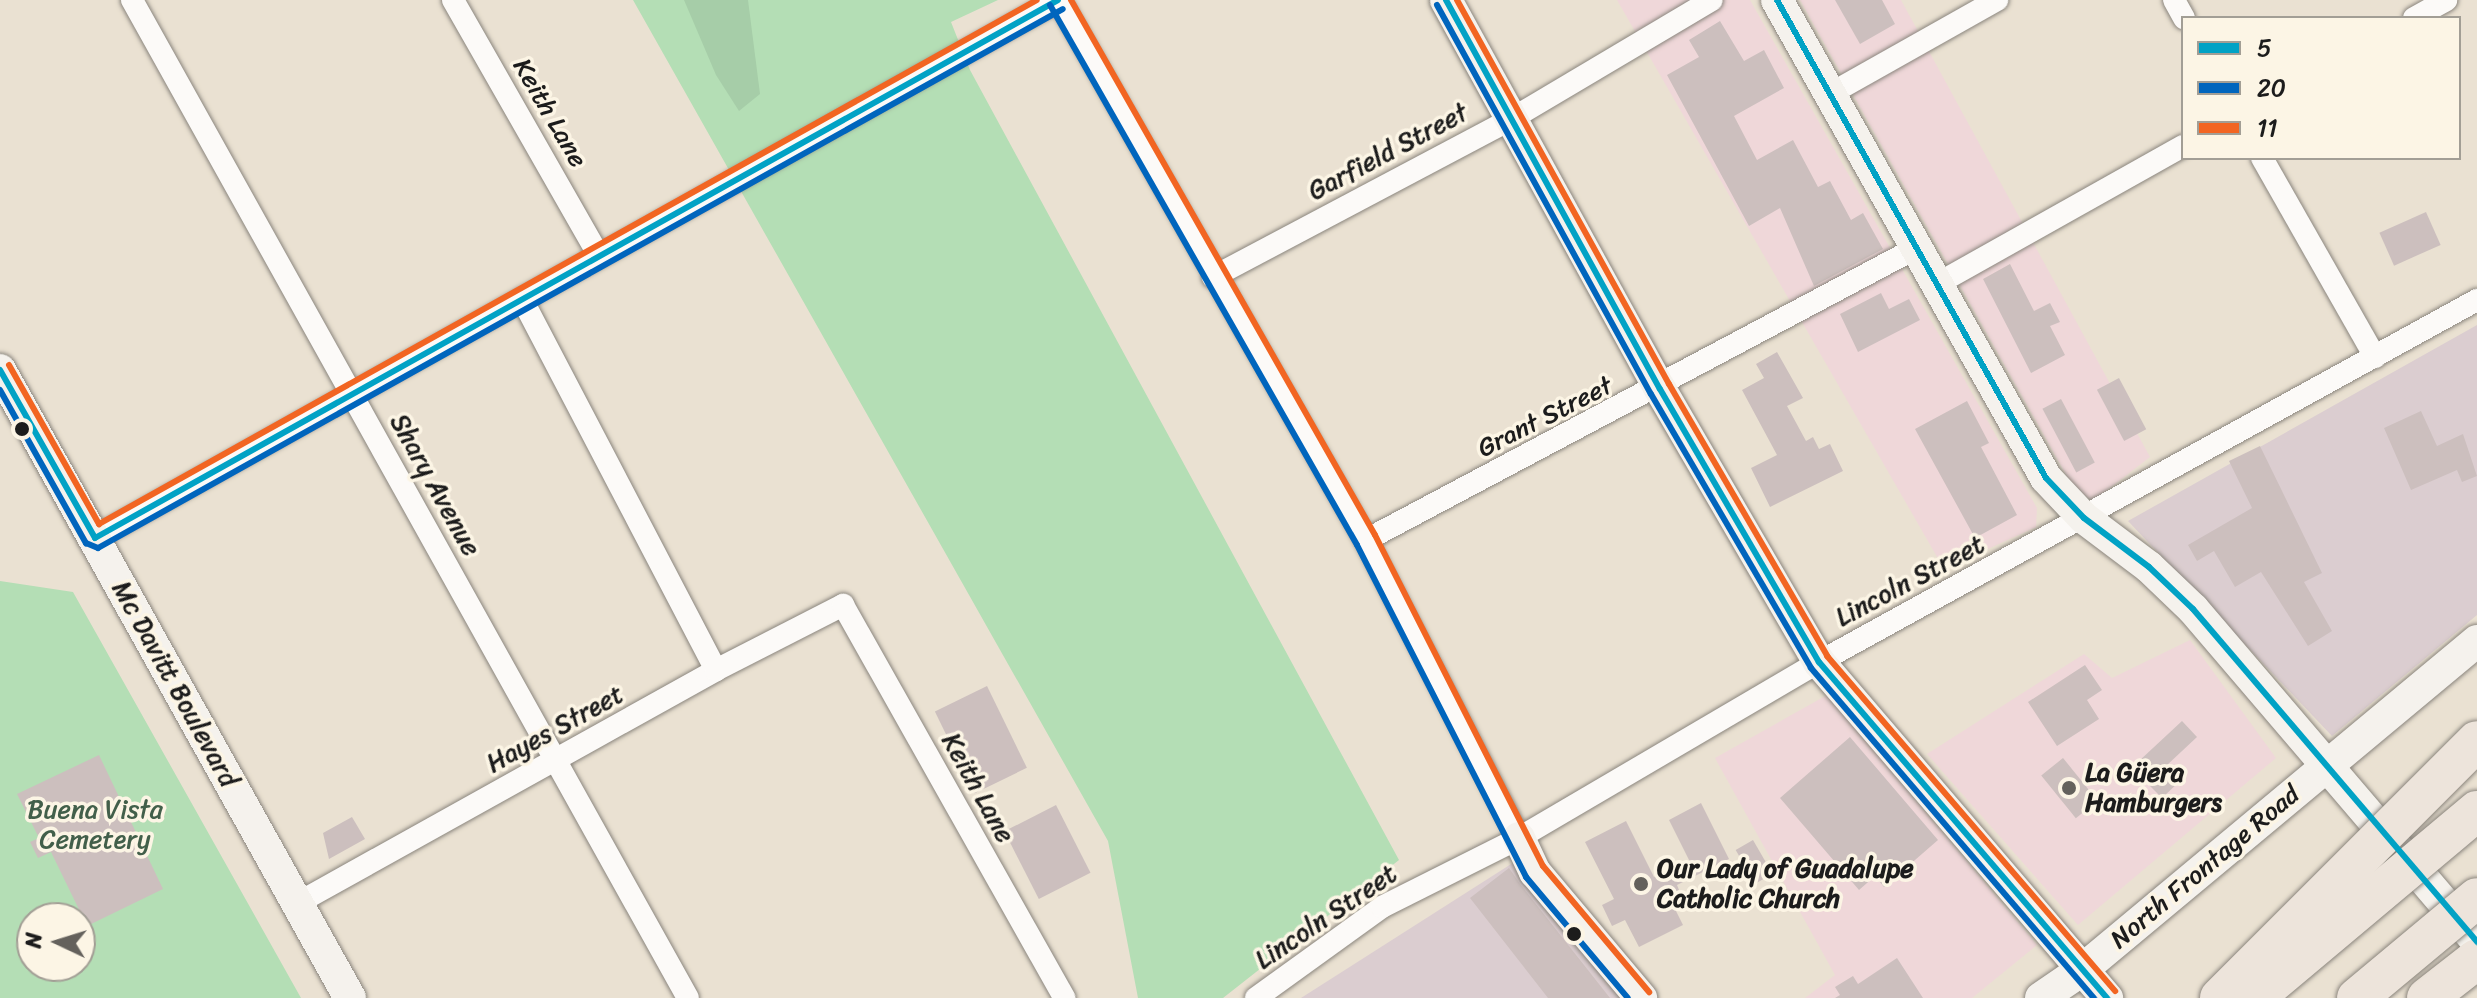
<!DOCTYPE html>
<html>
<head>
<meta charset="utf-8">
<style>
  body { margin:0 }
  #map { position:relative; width:2477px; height:998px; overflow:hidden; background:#eae1d2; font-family:Sriracha,sans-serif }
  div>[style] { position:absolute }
  .built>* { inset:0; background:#efd7d9 }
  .industrial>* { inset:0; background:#dbcdd0 }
  .green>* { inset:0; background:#b4deb5 }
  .forest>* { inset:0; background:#a6cda8 }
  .building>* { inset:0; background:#ccbfbe; transform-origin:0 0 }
  .roads { filter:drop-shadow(0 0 2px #8a857d) drop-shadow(0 0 2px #8a857d) }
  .street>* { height:22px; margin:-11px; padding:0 11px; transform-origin:11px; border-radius:11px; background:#fcfaf8 }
  .secondary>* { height:32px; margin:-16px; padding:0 16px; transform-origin:16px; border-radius:16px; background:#f5f2ed }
  .highway>* { height:40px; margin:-20px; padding:0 20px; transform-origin:20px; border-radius:20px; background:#ede4db }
  .bridges { filter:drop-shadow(0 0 2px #8a857d) drop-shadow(0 0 2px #8a857d) }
  .highway-bridge>* { height:40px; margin:-20px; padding:0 20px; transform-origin:20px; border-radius:20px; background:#ede4db }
  .bus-1>* { height:6px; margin:-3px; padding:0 3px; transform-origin:3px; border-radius:3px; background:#01a2c5 }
  .bus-2>* { height:6px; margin:-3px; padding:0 3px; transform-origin:3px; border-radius:3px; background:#0065bd }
  .bus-3>* { height:6px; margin:-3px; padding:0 3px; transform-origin:3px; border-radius:3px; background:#f26522 }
  .dots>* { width:22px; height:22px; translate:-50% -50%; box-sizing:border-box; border:4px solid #fcf5e5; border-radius:50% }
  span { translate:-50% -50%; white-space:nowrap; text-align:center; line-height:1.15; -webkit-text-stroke:7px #fcf5e5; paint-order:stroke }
  .street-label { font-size:26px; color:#1c1c1c }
  .poi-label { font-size:26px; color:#1c1c1c; font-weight:700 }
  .left { translate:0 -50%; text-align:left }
  .park-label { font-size:26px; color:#425f4a }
  .legend { position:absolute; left:2181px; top:16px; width:280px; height:144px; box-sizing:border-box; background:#fcf5e5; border:2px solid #a29e95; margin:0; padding:10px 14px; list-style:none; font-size:24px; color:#1c1c1c }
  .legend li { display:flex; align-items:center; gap:16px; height:40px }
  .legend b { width:40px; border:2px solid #a29e95 }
  .north { position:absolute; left:16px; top:902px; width:80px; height:80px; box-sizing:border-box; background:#fcf5e5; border:2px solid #a29e95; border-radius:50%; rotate:274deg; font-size:22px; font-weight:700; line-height:32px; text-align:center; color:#1c1c1c }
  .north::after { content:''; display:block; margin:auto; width:28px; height:36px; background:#64615c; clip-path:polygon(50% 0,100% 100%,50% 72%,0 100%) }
</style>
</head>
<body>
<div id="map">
  <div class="built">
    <div style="clip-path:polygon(1617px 0,1750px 0,2037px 508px,2036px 527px,1944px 569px)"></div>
    <div style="clip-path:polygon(1800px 0,1901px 0,2150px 457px,2093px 501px,2073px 487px)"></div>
    <div style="clip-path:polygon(2190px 640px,2276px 758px,2078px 925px,1927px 754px,2084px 654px,2112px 678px)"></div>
    <div style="clip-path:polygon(1827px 695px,2037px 945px,1972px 998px,1805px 998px,1835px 975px,1715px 758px)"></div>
  </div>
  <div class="industrial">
    <div style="clip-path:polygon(2477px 325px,2477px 615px,2332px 736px,2128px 521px)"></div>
    <div style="clip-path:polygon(1519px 859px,1627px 998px,1301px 998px)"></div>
  </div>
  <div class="green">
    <div style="clip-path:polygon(633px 0,998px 0,951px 22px,970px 70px,1399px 860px,1223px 998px,1138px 998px,1108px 841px)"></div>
    <div style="clip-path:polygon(evenodd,0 581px,73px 592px,301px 998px,0 998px,0 581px,32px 918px,80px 918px,80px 966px,32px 966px,32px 918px)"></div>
  </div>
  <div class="forest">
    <div style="clip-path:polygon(684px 0,748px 0,760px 94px,739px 111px,716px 75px)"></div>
  </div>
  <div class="building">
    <div style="clip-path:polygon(1835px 0,1882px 0,1895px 24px,1860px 44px)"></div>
    <div style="clip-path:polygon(1720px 21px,1744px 61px,1764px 50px,1784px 88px,1734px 116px,1757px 160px,1793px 140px,1818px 187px,1830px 181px,1851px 220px,1863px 213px,1883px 249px,1814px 286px,1780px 208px,1749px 226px,1667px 75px,1699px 57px,1689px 40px)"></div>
    <div style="left:2426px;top:212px;width:36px;height:51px;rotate:66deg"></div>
    <div style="clip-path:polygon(2010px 264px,2034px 311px,2050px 303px,2060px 322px,2050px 326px,2065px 355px,2031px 373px,1983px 279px)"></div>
    <div style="clip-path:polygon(1881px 293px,1889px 309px,1909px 299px,1920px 320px,1858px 352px,1840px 314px)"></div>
    <div style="clip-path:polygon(1777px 352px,1803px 398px,1787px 406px,1806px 441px,1813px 437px,1819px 449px,1830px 444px,1843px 471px,1770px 507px,1751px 468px,1777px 455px,1742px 390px,1764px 378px,1756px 364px)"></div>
    <div style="left:2119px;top:378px;width:58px;height:25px;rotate:62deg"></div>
    <div style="left:2061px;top:399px;width:72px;height:21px;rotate:62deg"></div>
    <div style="clip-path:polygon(1967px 401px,1989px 443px,1981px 447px,2017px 515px,1975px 538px,1915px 429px)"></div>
    <div style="clip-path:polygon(2421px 411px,2437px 446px,2463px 434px,2477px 476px,2462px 482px,2457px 470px,2411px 490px,2384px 428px)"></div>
    <div style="clip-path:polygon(2260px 446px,2322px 573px,2304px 582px,2332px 631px,2308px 646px,2261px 572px,2235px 587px,2214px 551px,2197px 561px,2188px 545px,2252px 508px,2229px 461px)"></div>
    <div style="clip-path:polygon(2085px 665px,2102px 690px,2087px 700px,2099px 719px,2057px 746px,2028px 702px)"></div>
    <div style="left:987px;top:686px;width:91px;height:58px;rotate:64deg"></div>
    <div style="clip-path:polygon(2182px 721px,2197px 737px,2166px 766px,2180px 781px,2162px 798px,2146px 782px,2153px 776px,2139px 761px)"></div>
    <div style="clip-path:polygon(1850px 737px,1938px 840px,1884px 887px,1875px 876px,1859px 890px,1780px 798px)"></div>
    <div style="clip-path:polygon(99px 755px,163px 889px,87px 926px,51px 852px,38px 858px,30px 842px,39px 838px,17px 794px)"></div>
    <div style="left:2063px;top:758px;width:55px;height:28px;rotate:51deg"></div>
    <div style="clip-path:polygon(1701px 803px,1729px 859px,1677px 885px,1679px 890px,1668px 895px,1683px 925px,1639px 947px,1625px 920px,1612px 926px,1602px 905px,1614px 899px,1585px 842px,1626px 821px,1654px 877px,1689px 860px,1669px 820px)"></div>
    <div style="left:1056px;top:805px;width:76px;height:58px;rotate:63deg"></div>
    <div style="clip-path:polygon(352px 817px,365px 839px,329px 859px,323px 833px)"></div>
    <div style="left:1753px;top:840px;width:39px;height:20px;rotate:60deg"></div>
    <div style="clip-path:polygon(1509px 868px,1520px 884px,1610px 998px,1548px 998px,1470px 898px)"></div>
    <div style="clip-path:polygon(1897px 958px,1923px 998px,1835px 998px,1840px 995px,1835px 987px,1853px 976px,1858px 984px)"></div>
  </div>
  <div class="roads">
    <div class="street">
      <div style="left:132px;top:0;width:1142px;rotate:60.88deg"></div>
      <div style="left:453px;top:0;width:292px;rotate:60.3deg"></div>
      <div style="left:1059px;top:0;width:621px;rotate:60.38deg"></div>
      <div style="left:1366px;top:540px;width:335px;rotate:62.8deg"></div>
      <div style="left:2174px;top:0;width:21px;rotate:61deg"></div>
      <div style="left:2414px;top:18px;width:37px;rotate:-29deg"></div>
      <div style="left:1830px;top:94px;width:192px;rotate:-29.4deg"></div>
      <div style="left:2262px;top:158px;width:229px;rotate:60.4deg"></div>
      <div style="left:1213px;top:277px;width:340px;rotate:-27.9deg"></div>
      <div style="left:1513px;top:118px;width:231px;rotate:-30.7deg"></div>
      <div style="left:1937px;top:284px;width:282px;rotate:-29.3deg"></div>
      <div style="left:522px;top:299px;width:419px;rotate:62.4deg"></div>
      <div style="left:95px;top:538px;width:1103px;rotate:-29.19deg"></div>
      <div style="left:1366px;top:540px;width:623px;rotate:-27.96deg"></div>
      <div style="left:296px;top:904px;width:481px;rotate:-29.1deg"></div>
      <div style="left:716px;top:670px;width:143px;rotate:-27.1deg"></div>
      <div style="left:843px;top:605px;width:451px;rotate:60.6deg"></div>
      <div style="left:1256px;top:998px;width:155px;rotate:-35.8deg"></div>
      <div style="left:1382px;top:907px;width:153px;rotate:-26.7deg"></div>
      <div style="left:1519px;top:838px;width:348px;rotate:-30.4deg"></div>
      <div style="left:1819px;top:662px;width:751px;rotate:-28.82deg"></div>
    </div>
    <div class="secondary">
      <div style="left:1446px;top:0;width:444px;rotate:61.2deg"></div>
      <div style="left:1660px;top:389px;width:316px;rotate:59.8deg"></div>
      <div style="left:1819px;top:662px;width:443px;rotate:49.4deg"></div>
      <div style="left:1777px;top:0;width:548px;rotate:60.63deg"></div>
      <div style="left:2046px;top:478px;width:55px;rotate:46.5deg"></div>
      <div style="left:2084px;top:518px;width:81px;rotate:37deg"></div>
      <div style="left:2149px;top:567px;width:61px;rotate:43.7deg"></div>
      <div style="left:2193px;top:609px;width:438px;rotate:49.5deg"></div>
      <div style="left:0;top:370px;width:719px;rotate:60.87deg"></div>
      <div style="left:1519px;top:838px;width:38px;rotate:65deg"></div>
      <div style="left:1535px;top:872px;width:165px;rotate:49.9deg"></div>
      <div style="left:2041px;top:998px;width:50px;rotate:-34.3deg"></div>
      <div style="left:2082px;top:970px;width:514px;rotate:-39.79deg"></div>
    </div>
    <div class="highway">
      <div style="left:2427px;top:998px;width:63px;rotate:-38deg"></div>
    </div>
  </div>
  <div class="bridges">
    <div class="highway-bridge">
      <div style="left:2220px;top:998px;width:363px;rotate:-45deg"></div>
      <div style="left:2254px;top:998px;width:291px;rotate:-40deg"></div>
      <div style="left:2357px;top:998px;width:156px;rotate:-39.8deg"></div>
    </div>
  </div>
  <div class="bus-1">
    <div style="left:1446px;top:0;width:444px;rotate:61.2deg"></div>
    <div style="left:1660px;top:389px;width:316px;rotate:59.8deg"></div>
    <div style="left:1819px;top:662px;width:443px;rotate:49.4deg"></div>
    <div style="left:1777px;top:0;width:548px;rotate:60.63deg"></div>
    <div style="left:2046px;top:478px;width:55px;rotate:46.5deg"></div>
    <div style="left:2084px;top:518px;width:81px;rotate:37deg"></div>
    <div style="left:2149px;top:567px;width:61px;rotate:43.7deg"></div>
    <div style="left:2193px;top:609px;width:438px;rotate:49.5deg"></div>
    <div style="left:0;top:370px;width:193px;rotate:60.5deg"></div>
    <div style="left:95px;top:538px;width:1103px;rotate:-29.19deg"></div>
  </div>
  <div class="bus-2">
    <div style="left:1050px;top:5px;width:621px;rotate:60.38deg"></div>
    <div style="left:1357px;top:545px;width:373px;rotate:63deg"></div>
    <div style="left:1526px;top:877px;width:158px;rotate:49.9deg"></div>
    <div style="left:1437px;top:5px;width:444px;rotate:61.2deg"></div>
    <div style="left:1651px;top:394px;width:317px;rotate:59.7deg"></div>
    <div style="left:1811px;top:668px;width:435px;rotate:49.4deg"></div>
    <div style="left:0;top:390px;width:176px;rotate:60.7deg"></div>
    <div style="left:86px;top:543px;width:13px;rotate:23deg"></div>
    <div style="left:98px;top:548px;width:1105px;rotate:-29.19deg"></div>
  </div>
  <div class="bus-3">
    <div style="left:1071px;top:0;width:615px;rotate:60.39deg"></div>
    <div style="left:1375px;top:535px;width:371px;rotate:63.1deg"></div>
    <div style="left:1543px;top:866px;width:165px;rotate:49.9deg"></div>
    <div style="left:1457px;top:0;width:439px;rotate:61.1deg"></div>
    <div style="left:1669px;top:384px;width:315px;rotate:59.8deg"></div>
    <div style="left:1827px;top:656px;width:442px;rotate:49.3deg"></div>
    <div style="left:9px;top:365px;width:183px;rotate:60.5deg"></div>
    <div style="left:99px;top:524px;width:1074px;rotate:-29.19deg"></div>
  </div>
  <div class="dots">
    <div style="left:22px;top:429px;background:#1c1c1c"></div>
    <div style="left:2069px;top:788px;background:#64615c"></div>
    <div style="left:1641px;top:884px;background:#64615c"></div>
    <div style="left:1574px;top:934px;background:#1c1c1c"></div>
  </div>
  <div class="street-label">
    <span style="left:550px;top:113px;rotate:60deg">Keith Lane</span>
    <span style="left:1388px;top:152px;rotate:-28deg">Garfield Street</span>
    <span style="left:1545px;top:417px;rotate:-27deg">Grant Street</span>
    <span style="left:435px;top:485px;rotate:61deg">Shary Avenue</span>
    <span style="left:1910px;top:581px;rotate:-28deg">Lincoln Street</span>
    <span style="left:175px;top:684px;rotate:61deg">Mc Davitt Boulevard</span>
    <span style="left:555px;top:729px;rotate:-29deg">Hayes Street</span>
    <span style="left:978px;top:788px;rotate:61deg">Keith Lane</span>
    <span style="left:2205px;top:867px;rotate:-40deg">North Frontage Road</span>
    <span style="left:1326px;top:917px;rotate:-34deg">Lincoln Street</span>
  </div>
  <div class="poi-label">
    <span class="left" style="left:2085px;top:788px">La Güera<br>Hamburgers</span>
    <span class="left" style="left:1657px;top:884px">Our Lady of Guadalupe<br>Catholic Church</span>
  </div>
  <div class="park-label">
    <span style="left:95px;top:825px">Buena Vista<br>Cemetery</span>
  </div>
  <ul class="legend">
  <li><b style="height:10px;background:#01a2c5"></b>5</li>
  <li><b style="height:10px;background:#0065bd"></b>20</li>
  <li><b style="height:10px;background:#f26522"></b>11</li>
  </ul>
  <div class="north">N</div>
</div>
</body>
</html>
